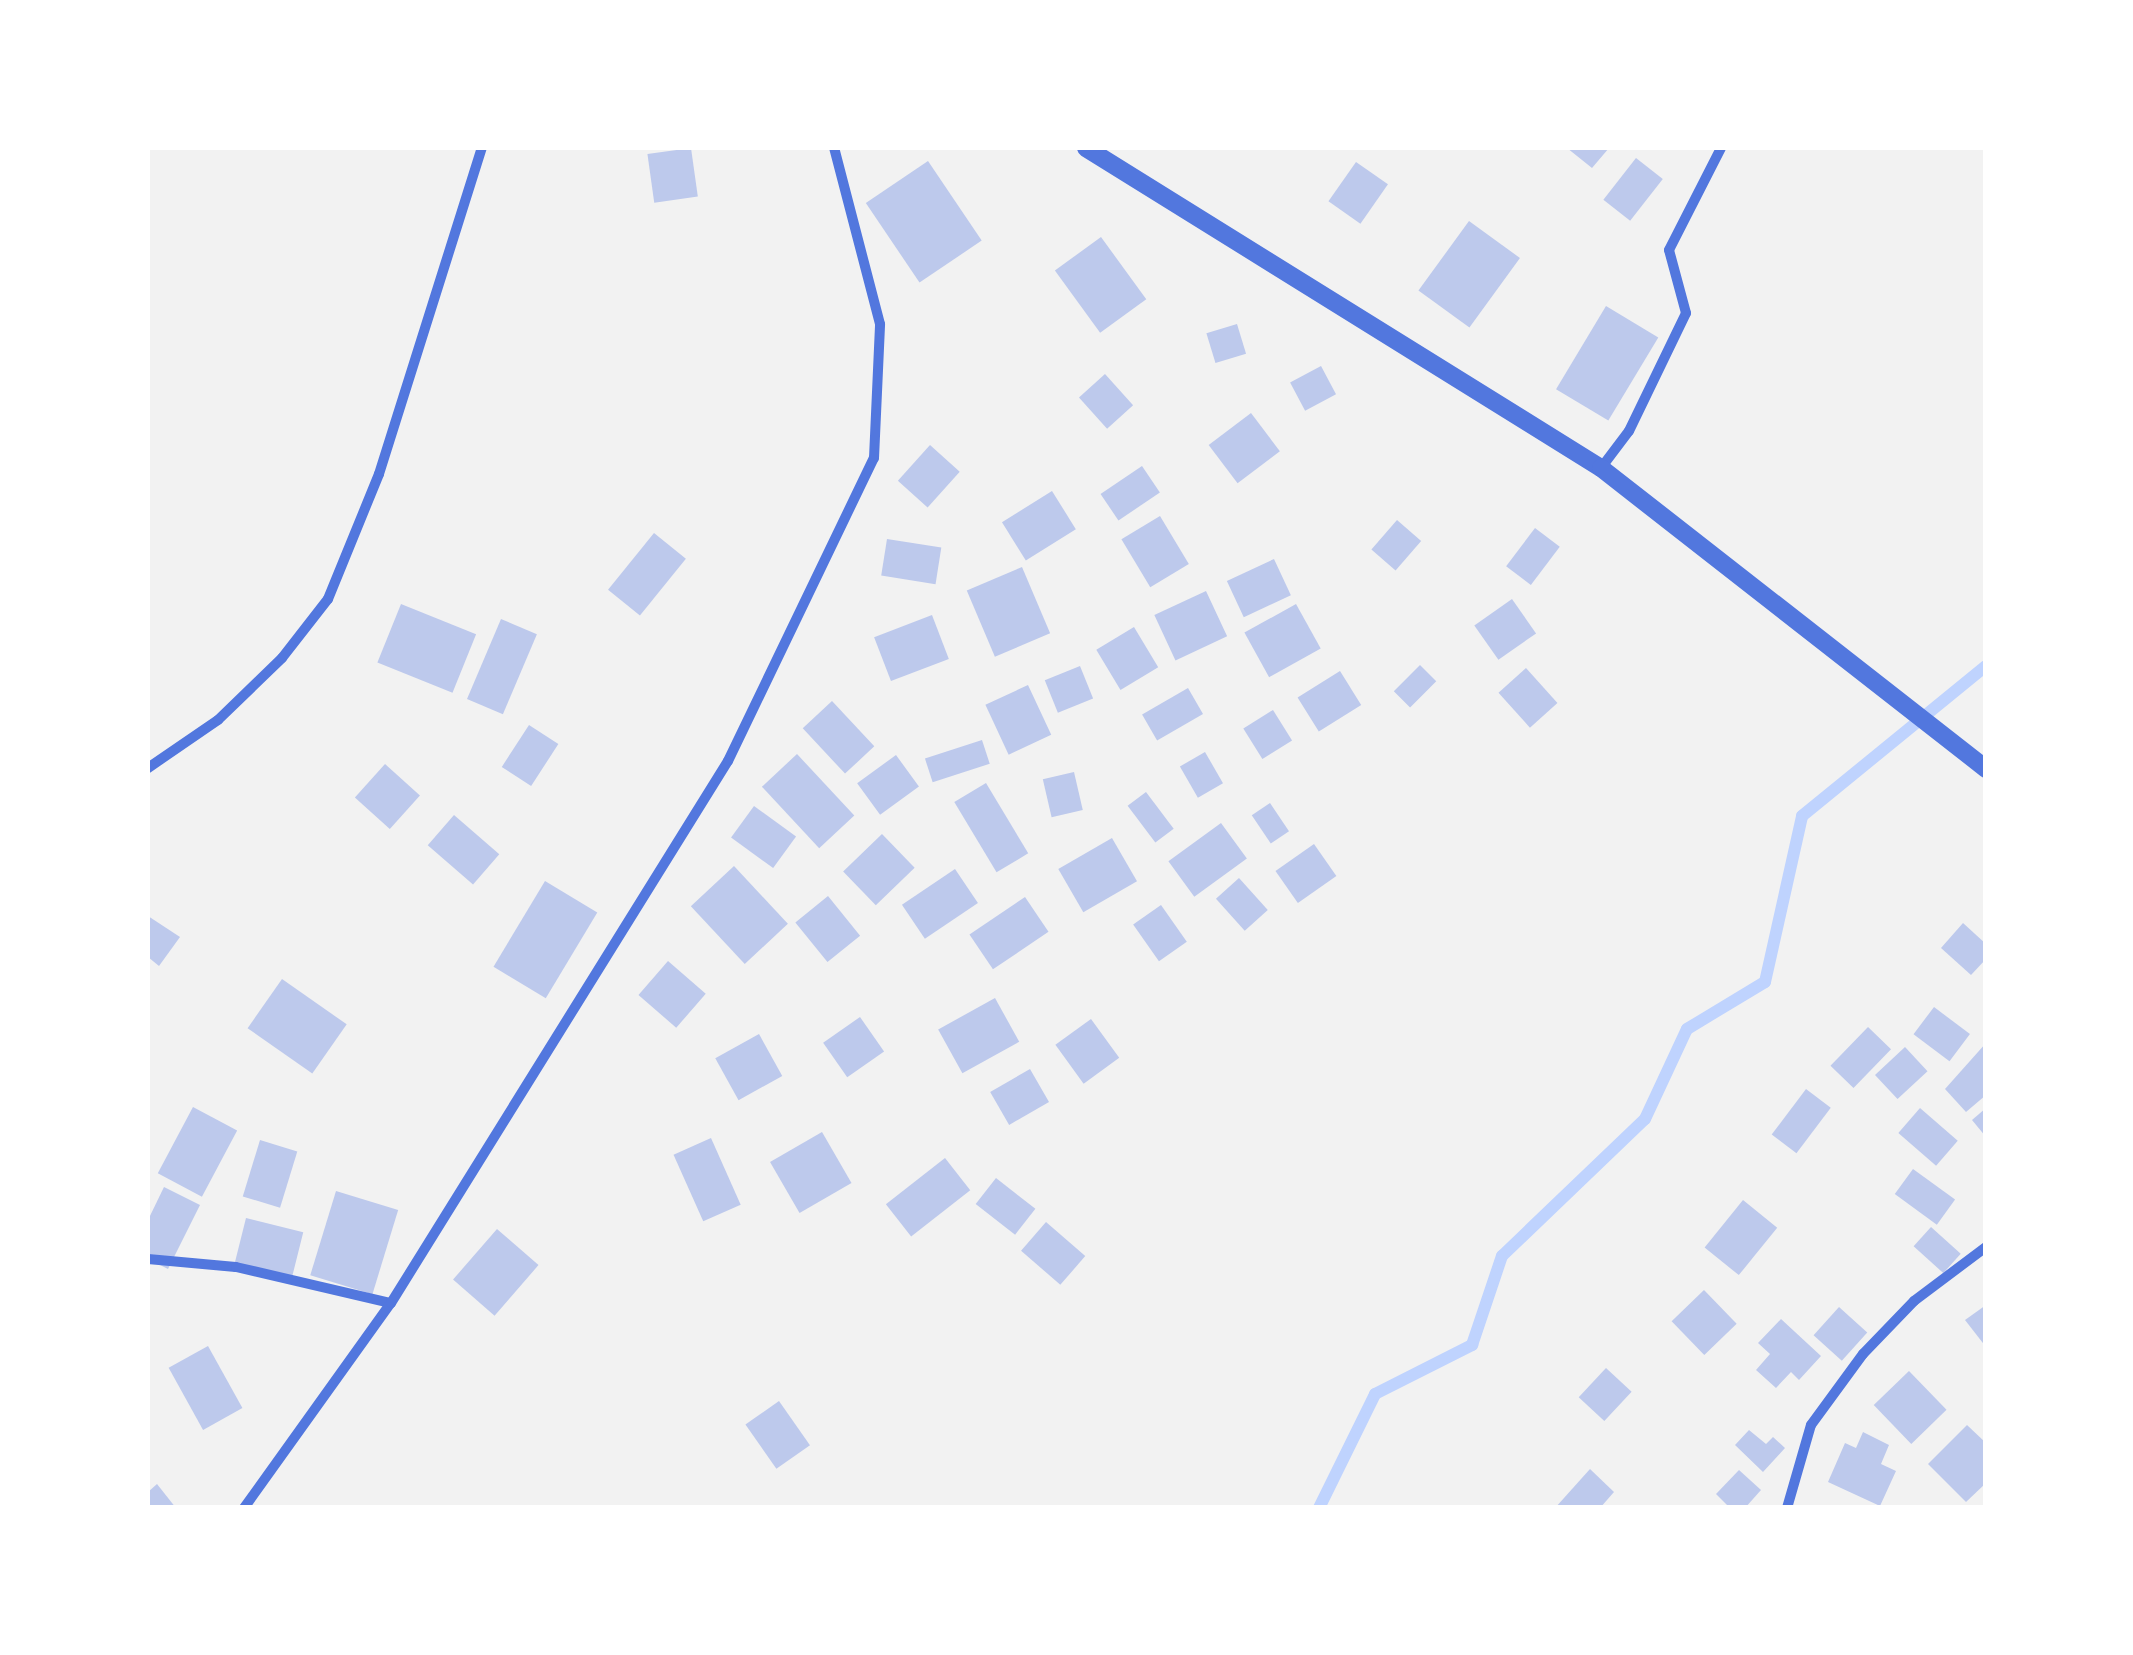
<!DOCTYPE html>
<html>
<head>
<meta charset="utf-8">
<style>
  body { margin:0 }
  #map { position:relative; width:2133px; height:1655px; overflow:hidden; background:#f2f2f2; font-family:Signika,sans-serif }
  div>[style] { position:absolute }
  .stream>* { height:12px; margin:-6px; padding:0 6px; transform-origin:6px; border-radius:6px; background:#bfd3fe }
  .building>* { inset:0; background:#bdc9ec; transform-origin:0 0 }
  .minor>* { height:10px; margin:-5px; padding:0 5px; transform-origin:5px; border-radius:5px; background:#5277de }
  .tertiary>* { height:18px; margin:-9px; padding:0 9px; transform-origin:9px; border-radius:9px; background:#5277de }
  span { translate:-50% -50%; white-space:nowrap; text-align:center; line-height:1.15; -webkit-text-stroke:8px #fff; paint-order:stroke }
  .frame { position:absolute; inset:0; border:150px solid #fff; pointer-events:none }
</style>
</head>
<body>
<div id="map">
  <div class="stream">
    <div style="left:1319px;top:1508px;width:127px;rotate:-63.8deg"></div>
    <div style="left:1375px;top:1394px;width:109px;rotate:-26.8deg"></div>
    <div style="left:1472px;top:1345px;width:94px;rotate:-71.4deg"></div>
    <div style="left:1502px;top:1256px;width:198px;rotate:-43.8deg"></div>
    <div style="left:1645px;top:1119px;width:99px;rotate:-65deg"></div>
    <div style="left:1687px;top:1029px;width:91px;rotate:-31.1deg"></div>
    <div style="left:1765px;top:982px;width:170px;rotate:-77.4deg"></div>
    <div style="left:1802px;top:816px;width:237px;rotate:-39.2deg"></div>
  </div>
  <div class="building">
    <div style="left:691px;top:148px;width:49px;height:44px;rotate:82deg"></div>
    <div style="clip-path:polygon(1567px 148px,1609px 148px,1592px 168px)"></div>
    <div style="left:1636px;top:158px;width:34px;height:53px;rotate:38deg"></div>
    <div style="left:928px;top:161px;width:96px;height:75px;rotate:56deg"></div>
    <div style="left:1356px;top:162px;width:39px;height:48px;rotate:35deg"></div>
    <div style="left:1469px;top:221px;width:63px;height:86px;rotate:36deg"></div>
    <div style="left:1101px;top:237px;width:77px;height:57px;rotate:54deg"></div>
    <div style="left:1606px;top:306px;width:61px;height:97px;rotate:31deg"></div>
    <div style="left:1237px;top:324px;width:31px;height:32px;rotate:73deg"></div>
    <div style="left:1321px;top:366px;width:32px;height:35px;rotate:62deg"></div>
    <div style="left:1105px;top:374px;width:42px;height:35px;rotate:48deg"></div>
    <div style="left:1251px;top:413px;width:48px;height:53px;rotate:53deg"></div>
    <div style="left:930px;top:445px;width:40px;height:48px;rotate:42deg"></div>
    <div style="left:1142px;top:466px;width:32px;height:50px;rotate:56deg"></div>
    <div style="left:1052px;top:491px;width:45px;height:59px;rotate:58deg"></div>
    <div style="left:1160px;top:516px;width:56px;height:45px;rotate:59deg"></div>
    <div style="left:1397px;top:520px;width:32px;height:39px;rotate:41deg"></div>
    <div style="left:1535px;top:528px;width:31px;height:48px;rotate:37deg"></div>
    <div style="left:654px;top:533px;width:41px;height:73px;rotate:39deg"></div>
    <div style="left:887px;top:539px;width:55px;height:37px;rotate:9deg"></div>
    <div style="left:1274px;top:559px;width:40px;height:52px;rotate:65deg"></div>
    <div style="left:1022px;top:567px;width:72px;height:60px;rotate:67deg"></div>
    <div style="left:1206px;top:591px;width:50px;height:57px;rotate:65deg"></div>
    <div style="left:1512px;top:599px;width:42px;height:46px;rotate:55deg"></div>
    <div style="left:401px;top:604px;width:81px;height:63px;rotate:22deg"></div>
    <div style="left:1296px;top:604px;width:51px;height:59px;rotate:61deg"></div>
    <div style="left:932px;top:615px;width:47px;height:62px;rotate:69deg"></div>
    <div style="left:501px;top:619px;width:39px;height:87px;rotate:23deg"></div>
    <div style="left:1134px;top:627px;width:47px;height:44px;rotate:59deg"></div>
    <div style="left:1420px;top:665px;width:23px;height:37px;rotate:45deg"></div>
    <div style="left:1080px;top:666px;width:35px;height:38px;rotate:68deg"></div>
    <div style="left:1526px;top:668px;width:47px;height:37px;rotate:48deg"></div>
    <div style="left:1340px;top:671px;width:40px;height:50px;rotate:58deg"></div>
    <div style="left:1028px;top:685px;width:55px;height:47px;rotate:65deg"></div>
    <div style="left:1188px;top:688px;width:30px;height:53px;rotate:60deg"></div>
    <div style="left:832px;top:701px;width:62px;height:40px;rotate:47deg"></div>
    <div style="left:1273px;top:710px;width:36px;height:35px;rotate:58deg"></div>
    <div style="left:529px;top:725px;width:35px;height:50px;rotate:33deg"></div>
    <div style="left:982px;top:740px;width:25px;height:60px;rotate:72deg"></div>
    <div style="left:1205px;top:752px;width:36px;height:29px;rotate:60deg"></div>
    <div style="left:797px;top:754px;width:84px;height:48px;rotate:47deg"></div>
    <div style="left:896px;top:755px;width:39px;height:48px;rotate:54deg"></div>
    <div style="left:385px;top:764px;width:47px;height:45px;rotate:42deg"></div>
    <div style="left:1074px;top:772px;width:39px;height:32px;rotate:77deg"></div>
    <div style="left:986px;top:783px;width:82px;height:37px;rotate:59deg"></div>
    <div style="left:1146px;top:792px;width:46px;height:23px;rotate:53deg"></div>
    <div style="left:1270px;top:803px;width:34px;height:22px;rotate:56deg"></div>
    <div style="left:754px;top:806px;width:52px;height:39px;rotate:36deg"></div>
    <div style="left:454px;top:815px;width:60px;height:40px;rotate:41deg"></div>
    <div style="left:1221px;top:823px;width:44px;height:65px;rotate:54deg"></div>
    <div style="left:882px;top:834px;width:47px;height:54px;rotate:46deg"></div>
    <div style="left:1112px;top:838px;width:50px;height:62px;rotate:60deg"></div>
    <div style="left:1314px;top:844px;width:39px;height:47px;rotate:55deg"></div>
    <div style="left:734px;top:866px;width:79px;height:59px;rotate:47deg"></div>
    <div style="left:955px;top:869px;width:41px;height:64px;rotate:56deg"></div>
    <div style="left:1239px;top:878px;width:43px;height:31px;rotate:48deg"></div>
    <div style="left:545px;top:881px;width:61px;height:100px;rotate:31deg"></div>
    <div style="left:828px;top:896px;width:51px;height:42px;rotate:51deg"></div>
    <div style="left:1025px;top:897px;width:42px;height:67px;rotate:56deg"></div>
    <div style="left:1161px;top:905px;width:45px;height:34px;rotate:55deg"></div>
    <div style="clip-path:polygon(148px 916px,180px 937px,159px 966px,148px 957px)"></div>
    <div style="clip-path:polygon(1963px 923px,1986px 944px,1986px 959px,1971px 975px,1941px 948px)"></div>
    <div style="left:668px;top:961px;width:50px;height:45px;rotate:41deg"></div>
    <div style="left:282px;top:979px;width:79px;height:60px;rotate:35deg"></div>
    <div style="left:995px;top:998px;width:50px;height:65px;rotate:61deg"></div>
    <div style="left:1934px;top:1007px;width:45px;height:34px;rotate:37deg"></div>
    <div style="left:860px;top:1017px;width:42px;height:45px;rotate:55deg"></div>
    <div style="left:1091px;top:1019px;width:48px;height:44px;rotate:54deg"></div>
    <div style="left:1868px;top:1027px;width:32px;height:54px;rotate:44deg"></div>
    <div style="left:759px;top:1034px;width:48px;height:50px;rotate:61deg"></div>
    <div style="clip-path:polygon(1986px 1043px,1986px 1095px,1966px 1112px,1945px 1089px)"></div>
    <div style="left:1905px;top:1047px;width:33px;height:41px;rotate:47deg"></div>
    <div style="left:1030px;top:1069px;width:38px;height:46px;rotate:60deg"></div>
    <div style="left:1806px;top:1089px;width:31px;height:57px;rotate:37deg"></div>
    <div style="left:193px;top:1107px;width:50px;height:75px;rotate:28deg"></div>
    <div style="left:1920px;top:1108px;width:50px;height:33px;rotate:41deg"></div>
    <div style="clip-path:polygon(1986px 1108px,1986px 1137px,1972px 1120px)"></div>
    <div style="left:822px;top:1132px;width:59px;height:60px;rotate:60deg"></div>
    <div style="left:711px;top:1138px;width:73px;height:41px;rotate:66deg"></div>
    <div style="left:260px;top:1140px;width:39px;height:59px;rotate:17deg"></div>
    <div style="left:945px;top:1158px;width:41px;height:75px;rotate:52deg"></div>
    <div style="left:1913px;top:1169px;width:52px;height:31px;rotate:36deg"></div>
    <div style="left:996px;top:1178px;width:50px;height:33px;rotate:38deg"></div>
    <div style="clip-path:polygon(164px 1187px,200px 1205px,168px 1269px,148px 1259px,148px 1220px)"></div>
    <div style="left:336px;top:1191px;width:65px;height:88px;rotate:17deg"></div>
    <div style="left:1743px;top:1200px;width:44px;height:61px;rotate:39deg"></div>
    <div style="left:246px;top:1218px;width:59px;height:49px;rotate:14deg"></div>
    <div style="left:1046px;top:1222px;width:52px;height:38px;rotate:41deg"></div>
    <div style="left:1931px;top:1227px;width:40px;height:26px;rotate:42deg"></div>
    <div style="left:497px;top:1229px;width:55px;height:67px;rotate:41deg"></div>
    <div style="left:1704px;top:1290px;width:47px;height:45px;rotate:46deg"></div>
    <div style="clip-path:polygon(1986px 1305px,1986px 1347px,1965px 1320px)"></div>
    <div style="left:1839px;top:1307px;width:38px;height:38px;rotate:42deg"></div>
    <div style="clip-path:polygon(1781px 1319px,1821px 1356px,1799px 1380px,1791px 1372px,1776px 1388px,1756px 1370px,1770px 1354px,1758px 1343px)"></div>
    <div style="left:208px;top:1346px;width:71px;height:45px;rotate:61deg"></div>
    <div style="left:1606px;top:1368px;width:35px;height:40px;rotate:43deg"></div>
    <div style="left:1909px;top:1371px;width:54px;height:49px;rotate:46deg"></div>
    <div style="left:779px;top:1401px;width:54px;height:41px;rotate:55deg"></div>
    <div style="clip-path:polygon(1967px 1425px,1986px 1443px,1986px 1483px,1966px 1502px,1928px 1464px)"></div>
    <div style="clip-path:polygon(1749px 1430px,1766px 1444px,1773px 1437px,1785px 1448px,1763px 1472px,1735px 1445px)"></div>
    <div style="clip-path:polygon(1863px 1432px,1889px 1445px,1881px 1464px,1896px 1471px,1880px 1506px,1828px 1482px,1845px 1443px,1856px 1448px)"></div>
    <div style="clip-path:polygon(1590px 1469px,1614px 1492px,1600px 1508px,1555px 1508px)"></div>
    <div style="clip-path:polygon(1739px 1470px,1761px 1490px,1745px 1508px,1730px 1508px,1716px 1494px)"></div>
    <div style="clip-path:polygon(157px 1484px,176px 1508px,148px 1508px,148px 1492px)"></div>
  </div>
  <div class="minor">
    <div style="left:1601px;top:468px;width:46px;rotate:-52.9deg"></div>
    <div style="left:1629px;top:431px;width:131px;rotate:-64.2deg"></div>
    <div style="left:1686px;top:313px;width:65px;rotate:-105.1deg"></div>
    <div style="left:1669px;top:250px;width:114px;rotate:-63deg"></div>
    <div style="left:148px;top:768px;width:85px;rotate:-34.4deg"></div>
    <div style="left:218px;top:720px;width:89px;rotate:-44.1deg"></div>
    <div style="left:282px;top:658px;width:75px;rotate:-52.1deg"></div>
    <div style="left:328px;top:599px;width:135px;rotate:-67.8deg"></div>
    <div style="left:379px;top:474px;width:342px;rotate:-72.5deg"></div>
    <div style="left:148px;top:1259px;width:88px;rotate:5.2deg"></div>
    <div style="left:236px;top:1267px;width:159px;rotate:13.1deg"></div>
    <div style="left:244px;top:1508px;width:252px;rotate:-54.4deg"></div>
    <div style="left:391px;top:1303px;width:638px;rotate:-58.13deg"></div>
    <div style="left:728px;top:761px;width:336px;rotate:-64.3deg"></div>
    <div style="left:874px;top:458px;width:134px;rotate:-87.4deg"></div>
    <div style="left:880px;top:324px;width:182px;rotate:-104.6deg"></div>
    <div style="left:1787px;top:1508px;width:86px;rotate:-73.9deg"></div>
    <div style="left:1811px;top:1425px;width:88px;rotate:-53.8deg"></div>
    <div style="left:1863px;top:1354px;width:74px;rotate:-46.1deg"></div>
    <div style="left:1914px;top:1301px;width:90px;rotate:-36.9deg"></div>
  </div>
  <div class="tertiary">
    <div style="left:1086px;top:148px;width:606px;rotate:31.86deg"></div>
    <div style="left:1601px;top:468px;width:489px;rotate:38deg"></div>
  </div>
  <div class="frame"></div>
</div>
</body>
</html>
